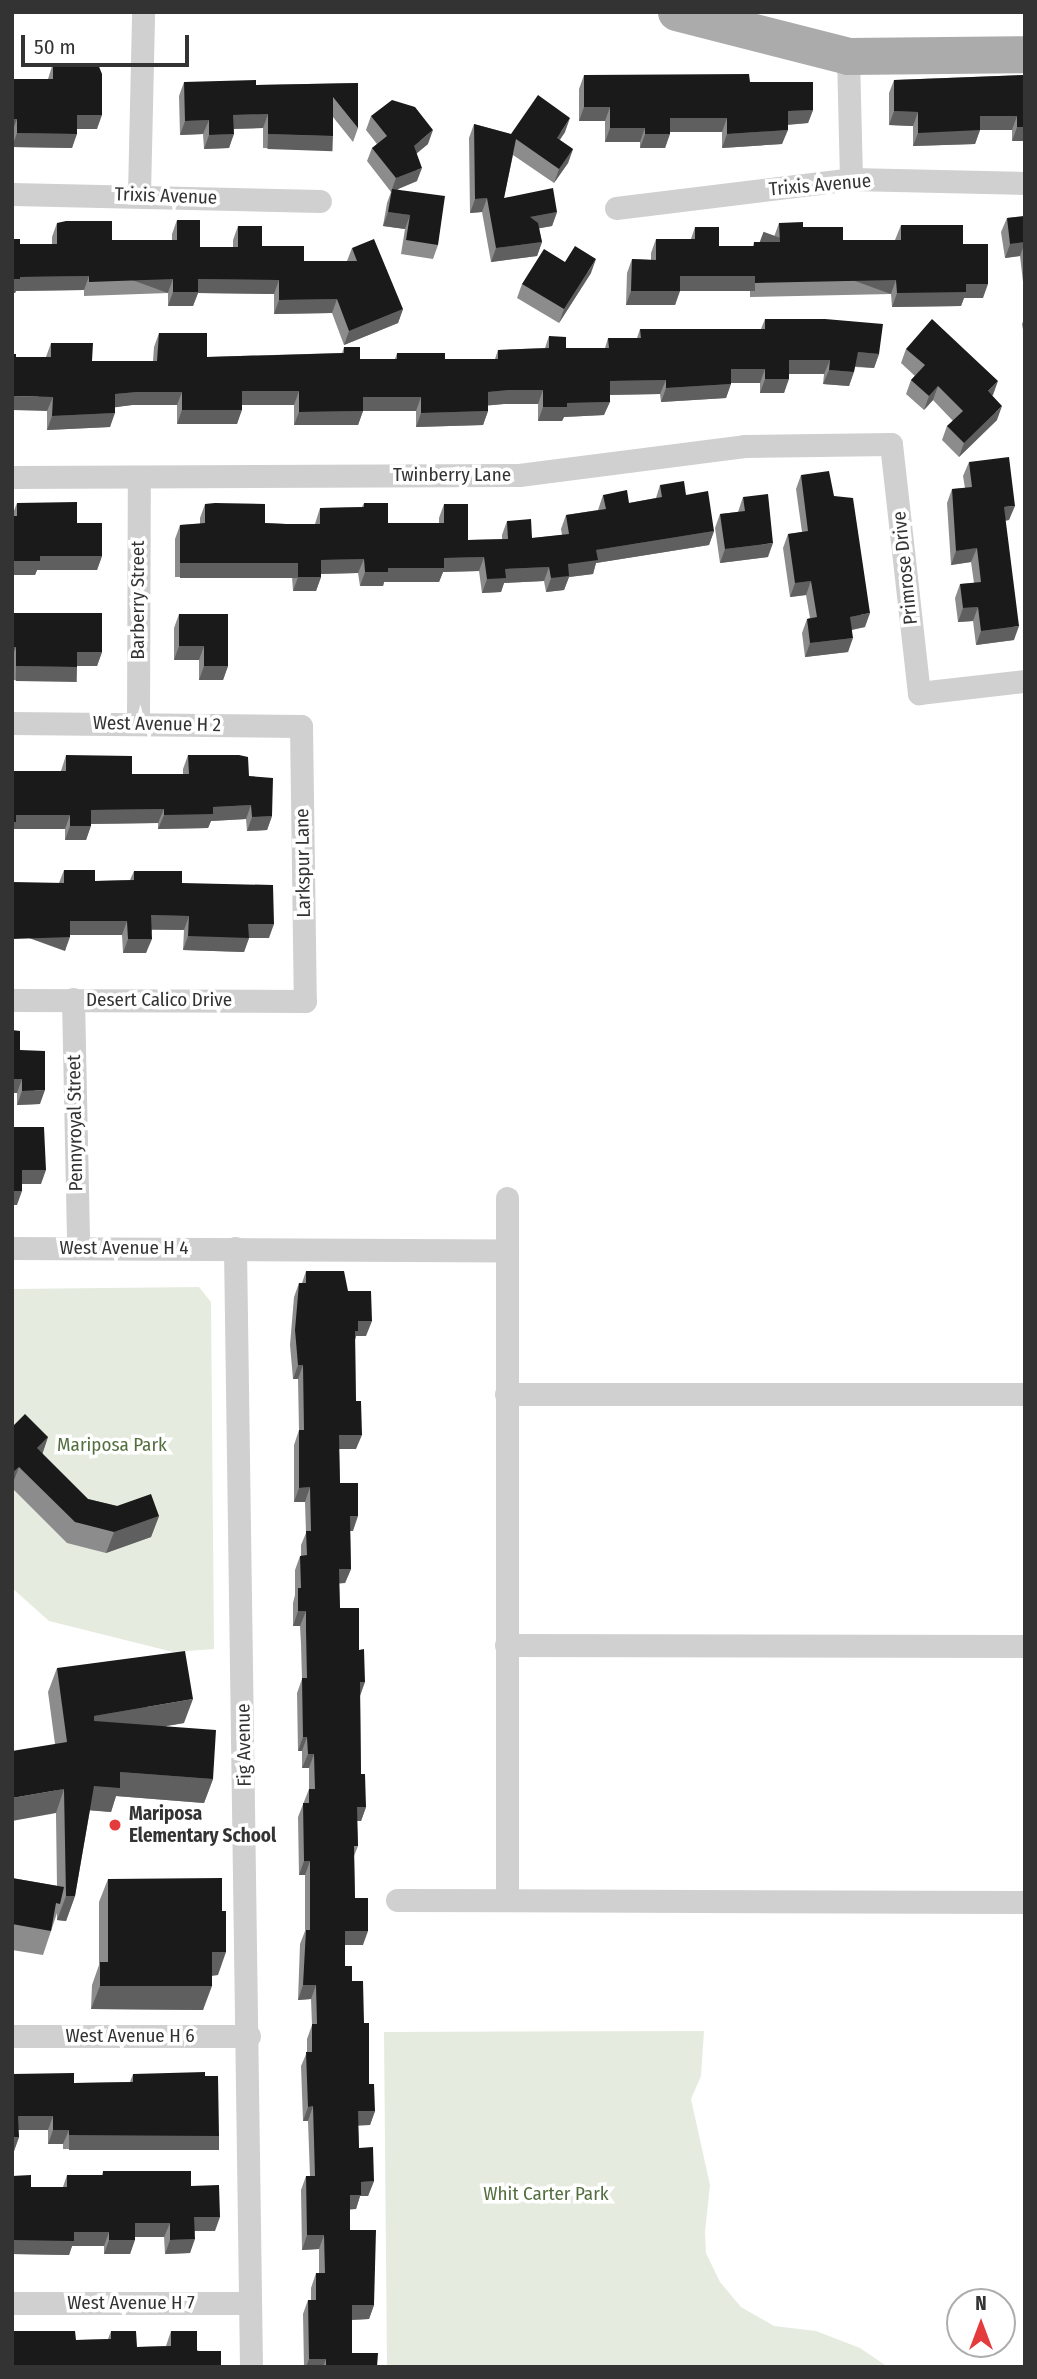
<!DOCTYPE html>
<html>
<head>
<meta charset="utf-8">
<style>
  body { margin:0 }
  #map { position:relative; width:1037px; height:2379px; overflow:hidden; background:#fff; font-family:"Fira Sans Condensed",sans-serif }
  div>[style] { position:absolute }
  .green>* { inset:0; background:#e5ecdf }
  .street>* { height:23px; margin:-11.5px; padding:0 11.5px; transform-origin:11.5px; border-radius:11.5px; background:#d0d0d0 }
  .primary>* { height:37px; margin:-18.5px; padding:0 18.5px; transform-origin:18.5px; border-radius:18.5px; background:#ababab }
  .wall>* { inset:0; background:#8c8c8c }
  .shaded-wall>* { inset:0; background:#5f5f5f; transform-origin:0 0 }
  .building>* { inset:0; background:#1a1a1a }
  .dots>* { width:19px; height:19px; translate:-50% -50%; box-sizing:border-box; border:4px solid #fff; border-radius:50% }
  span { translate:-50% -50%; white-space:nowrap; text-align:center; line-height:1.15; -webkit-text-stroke:7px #fff; paint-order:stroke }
  .street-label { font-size:19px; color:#333 }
  .park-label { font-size:19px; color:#536f3f }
  .poi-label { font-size:19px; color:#333; font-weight:700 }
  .left { translate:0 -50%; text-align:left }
  .frame { position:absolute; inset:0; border:14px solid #333; pointer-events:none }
  .north { position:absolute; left:946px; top:2288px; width:70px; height:70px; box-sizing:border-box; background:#fff; border:2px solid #adadad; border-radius:50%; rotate:0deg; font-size:19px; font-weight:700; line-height:28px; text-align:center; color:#333 }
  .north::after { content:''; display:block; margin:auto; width:24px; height:32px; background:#e43b3c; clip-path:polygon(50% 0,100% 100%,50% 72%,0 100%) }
  .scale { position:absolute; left:21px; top:35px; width:168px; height:32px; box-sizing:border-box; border:4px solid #333; border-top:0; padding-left:9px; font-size:21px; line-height:24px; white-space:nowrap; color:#333; -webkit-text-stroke:5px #fff; paint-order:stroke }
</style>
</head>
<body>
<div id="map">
  <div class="green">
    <div style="clip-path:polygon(199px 1287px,211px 1302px,214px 1649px,173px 1652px,49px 1621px,12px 1588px,12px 1289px)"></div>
    <div style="clip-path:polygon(704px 2031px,701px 2076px,691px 2099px,710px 2185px,705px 2232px,706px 2253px,720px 2282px,741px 2307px,774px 2326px,816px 2331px,860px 2348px,888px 2367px,387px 2367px,384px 2032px)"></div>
  </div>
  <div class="street">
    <div style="left:848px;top:56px;width:123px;rotate:88.6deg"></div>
    <div style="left:12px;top:194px;width:308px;rotate:1.3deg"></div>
    <div style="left:139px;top:194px;width:182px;rotate:-88.7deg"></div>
    <div style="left:616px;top:208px;width:237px;rotate:-7deg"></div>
    <div style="left:851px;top:179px;width:174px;rotate:1.3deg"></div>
    <div style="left:12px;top:477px;width:507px;rotate:-0.23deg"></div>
    <div style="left:519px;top:475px;width:227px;rotate:-7.3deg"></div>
    <div style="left:744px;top:446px;width:147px;rotate:-0.8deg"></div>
    <div style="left:891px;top:444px;width:251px;rotate:83.6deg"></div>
    <div style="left:919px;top:693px;width:107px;rotate:-6.5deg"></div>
    <div style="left:12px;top:723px;width:289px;rotate:0.6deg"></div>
    <div style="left:301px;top:726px;width:275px;rotate:89.2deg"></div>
    <div style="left:305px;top:1001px;width:293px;rotate:-179.8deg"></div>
    <div style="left:138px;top:723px;width:246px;rotate:-89.8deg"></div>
    <div style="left:73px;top:999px;width:249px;rotate:88.8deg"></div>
    <div style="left:507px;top:1198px;width:701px;rotate:90deg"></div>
    <div style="left:12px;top:1248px;width:495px;rotate:0.3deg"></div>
    <div style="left:235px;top:1248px;width:1119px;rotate:89.18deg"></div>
    <div style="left:506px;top:1394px;width:519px"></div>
    <div style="left:506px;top:1645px;width:519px;rotate:0.11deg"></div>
    <div style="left:397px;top:1900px;width:628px;rotate:0.18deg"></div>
    <div style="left:12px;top:2036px;width:237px"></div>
    <div style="left:12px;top:2303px;width:237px"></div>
  </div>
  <div class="primary">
    <div style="left:676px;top:12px;width:178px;rotate:14.3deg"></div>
    <div style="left:848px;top:56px;width:177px;rotate:-0.6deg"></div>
  </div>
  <div class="wall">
    <div style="clip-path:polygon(53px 63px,97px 129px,77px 129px,72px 148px,12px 147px,12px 79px,48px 79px)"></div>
    <div style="clip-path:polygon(584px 75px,750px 82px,813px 110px,808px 123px,788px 125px,782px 144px,722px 148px,722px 132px,670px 132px,665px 148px,640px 148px,640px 142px,605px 142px,605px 121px,579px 121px,579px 89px)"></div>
    <div style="clip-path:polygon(1025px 75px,1025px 141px,1012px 141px,1012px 130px,980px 130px,975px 144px,913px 146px,913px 126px,889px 125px,889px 93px,894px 80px)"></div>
    <div style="clip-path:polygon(184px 82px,256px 85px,358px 83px,358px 128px,353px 142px,333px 117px,333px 136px,328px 150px,263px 148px,263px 128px,234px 129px,229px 148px,204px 149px,203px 134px,180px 135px,179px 96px)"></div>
    <div style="clip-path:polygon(371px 116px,428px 144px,416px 153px,417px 181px,398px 189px,438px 245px,433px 259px,401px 254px,405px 229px,383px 226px,387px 203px,391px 192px,367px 161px,372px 148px,377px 144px,366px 130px)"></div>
    <div style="clip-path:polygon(474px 124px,511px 134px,565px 132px,560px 140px,573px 149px,568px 163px,554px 183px,513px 155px,504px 198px,557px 212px,552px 226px,539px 228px,542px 242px,537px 256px,491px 262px,482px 212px,470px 213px,469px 138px)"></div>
    <div style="clip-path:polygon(1025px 216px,1025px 299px,1020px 256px,1005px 258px,1001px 232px,1007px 218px)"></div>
    <div style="clip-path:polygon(177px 220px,200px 247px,233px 247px,233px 240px,238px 226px,262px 246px,304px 261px,347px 261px,352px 248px,403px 309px,398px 323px,344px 345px,332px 313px,274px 314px,274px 294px,198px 293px,193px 306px,168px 306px,168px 293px,84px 296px,84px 290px,16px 291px,15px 293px,20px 244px,52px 244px,52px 237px,57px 223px,112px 240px,172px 240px,172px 234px)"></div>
    <div style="clip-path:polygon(779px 223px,803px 227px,843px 240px,895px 240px,901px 225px,963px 244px,983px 298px,964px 298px,961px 306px,892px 307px,891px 294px,750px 297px,750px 290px,680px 290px,675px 305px,626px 305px,627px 273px,632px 259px,651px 260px,651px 253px,656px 239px,691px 239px,695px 227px,719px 246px,753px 246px,754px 242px,774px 242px,774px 237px)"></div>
    <div style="clip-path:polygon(565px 262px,591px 273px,559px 323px,517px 298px,522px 284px)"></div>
    <div style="clip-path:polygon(1025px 317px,1025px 341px,1022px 324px)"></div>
    <div style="clip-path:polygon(765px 319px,879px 354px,874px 368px,855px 367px,849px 386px,823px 384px,824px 374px,789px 374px,784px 393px,760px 393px,760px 383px,731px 383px,726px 398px,661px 402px,660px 394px,610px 395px,604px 415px,564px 417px,562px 421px,538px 421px,538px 404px,504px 404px,488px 405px,488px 411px,483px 425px,416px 427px,416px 411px,363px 411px,358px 425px,294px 425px,294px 405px,242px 405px,237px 424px,177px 424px,177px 405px,132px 405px,115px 407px,110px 427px,47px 430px,47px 411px,16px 357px,46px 357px,51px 343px,92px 361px,153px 361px,154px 347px,159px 333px,207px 357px,342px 353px,344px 347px,360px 359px,395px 359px,397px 353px,445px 359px,495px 359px,498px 350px,545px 348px,549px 336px,566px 348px,605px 348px,608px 338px,637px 338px,640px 329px,761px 329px)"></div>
    <div style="clip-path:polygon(906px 349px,992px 395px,997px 420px,959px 457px,942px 440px,947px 426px,953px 421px,933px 400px,924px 410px,906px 394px,911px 380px,915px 376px,901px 363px)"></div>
    <div style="clip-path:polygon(969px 462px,1009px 520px,1005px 521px,1014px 640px,976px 645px,973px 621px,958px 622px,955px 598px,960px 584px,974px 583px,971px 562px,951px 565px,947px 503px,952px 489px,965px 488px,963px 476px)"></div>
    <div style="clip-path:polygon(801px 475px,865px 627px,852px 630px,848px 652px,805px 657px,802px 633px,807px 619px,810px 618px,806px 595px,790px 597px,783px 548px,788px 534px,802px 532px,796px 489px)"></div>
    <div style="clip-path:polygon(660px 485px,686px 495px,714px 531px,709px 545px,596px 563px,593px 574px,569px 577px,564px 590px,546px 592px,544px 581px,504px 583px,501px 592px,482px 593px,479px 571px,443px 572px,439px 582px,384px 582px,383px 586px,360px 586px,358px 573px,321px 574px,321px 577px,316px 591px,293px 591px,292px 577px,175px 577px,175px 539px,180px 525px,200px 524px,200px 518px,205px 504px,265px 523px,286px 524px,315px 524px,320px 508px,362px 507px,364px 503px,388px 523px,439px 523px,439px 518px,444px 504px,468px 540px,502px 539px,502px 535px,507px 521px,532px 538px,562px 535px,561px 529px,566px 515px,598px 510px,603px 495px,629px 503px,656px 498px)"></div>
    <div style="clip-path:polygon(743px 497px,768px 557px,720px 563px,715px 528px,720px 514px,738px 512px)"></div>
    <div style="clip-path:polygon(17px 503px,77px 523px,102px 556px,97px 570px,37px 570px,35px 575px,12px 575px,12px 516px)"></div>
    <div style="clip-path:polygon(12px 613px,102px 652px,97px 666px,77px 666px,72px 681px,12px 680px)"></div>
    <div style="clip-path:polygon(179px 614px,228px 666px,223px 680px,199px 680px,199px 660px,174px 660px,174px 628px)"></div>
    <div style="clip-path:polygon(66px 755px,132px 774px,183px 774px,183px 769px,188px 755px,249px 776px,272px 816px,267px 830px,247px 831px,246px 819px,211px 821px,208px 828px,158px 829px,158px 823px,91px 824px,86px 840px,65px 840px,65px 829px,13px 829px,12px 771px,61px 771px)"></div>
    <div style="clip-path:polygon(64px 870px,95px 881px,130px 880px,134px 871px,182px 883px,269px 938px,249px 938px,244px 952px,183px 950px,184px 930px,152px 930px,146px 953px,123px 953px,122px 935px,70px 935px,65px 951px,59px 883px)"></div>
    <div style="clip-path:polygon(12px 1030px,20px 1050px,40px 1104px,17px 1105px,17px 1093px,12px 1093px)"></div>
    <div style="clip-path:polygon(306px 1271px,348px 1291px,366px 1336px,356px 1336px,355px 1340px,356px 1449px,339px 1449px,340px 1483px,353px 1531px,350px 1531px,351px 1569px,345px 1583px,339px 1583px,340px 1608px,360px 1696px,361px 1774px,366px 1807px,361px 1821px,357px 1821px,358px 1846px,354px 1856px,355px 1898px,363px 1945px,345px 1945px,345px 1966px,352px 1981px,364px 2023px,369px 2084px,375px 2111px,370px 2125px,358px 2125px,359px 2148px,374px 2181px,368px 2196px,360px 2196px,356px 2209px,350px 2209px,350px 2230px,374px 2305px,369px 2319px,352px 2320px,352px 2353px,377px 2367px,304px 2367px,303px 2314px,308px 2300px,311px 2300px,311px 2288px,316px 2273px,319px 2273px,319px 2249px,302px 2250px,301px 2190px,306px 2176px,310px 2176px,308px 2121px,303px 2121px,301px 2066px,307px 2052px,307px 2039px,312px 2025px,311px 1999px,298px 2000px,300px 1944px,305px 1931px,305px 1875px,299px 1875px,298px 1817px,309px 1789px,309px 1768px,302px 1768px,302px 1751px,298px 1751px,297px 1693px,302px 1679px,301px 1644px,300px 1626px,293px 1626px,293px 1603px,295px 1595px,295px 1570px,300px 1556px,301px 1556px,301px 1545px,306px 1533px,305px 1502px,294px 1502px,294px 1445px,299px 1430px,298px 1379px,293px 1379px,290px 1345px,294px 1297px,299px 1283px,302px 1283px)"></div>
    <div style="clip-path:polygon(12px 1423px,14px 1425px,48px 1437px,42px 1454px,88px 1499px,159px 1516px,151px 1537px,106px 1553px,67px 1543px,12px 1488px)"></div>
    <div style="clip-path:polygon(57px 1668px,184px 1723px,166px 1726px,213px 1779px,204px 1803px,116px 1796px,111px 1812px,90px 1810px,75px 1896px,66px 1921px,57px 1920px,57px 1913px,43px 1955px,12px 1950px,12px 1878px,57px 1886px,55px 1744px,48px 1692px)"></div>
    <div style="clip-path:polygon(108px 1879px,218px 1975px,212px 1976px,203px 2010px,91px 2009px,92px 1985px,99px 1965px,99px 1902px)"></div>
    <div style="clip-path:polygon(12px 2074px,74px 2083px,130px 2082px,133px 2074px,214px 2150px,63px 2149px,63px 2144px,48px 2144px,48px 2130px,18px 2130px,19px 2137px,14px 2151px,12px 2151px)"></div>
    <div style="clip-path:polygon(103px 2171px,191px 2186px,215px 2231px,195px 2231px,190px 2253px,165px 2254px,164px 2237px,135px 2237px,130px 2254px,104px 2254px,104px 2246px,72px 2246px,69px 2255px,12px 2254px,12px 2176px,31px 2187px,63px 2187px,67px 2175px,102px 2175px)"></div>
    <div style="clip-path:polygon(111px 2331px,137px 2347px,166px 2346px,171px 2331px,221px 2367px,76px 2340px,108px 2339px)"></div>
  </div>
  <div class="shaded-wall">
    <div style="clip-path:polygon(584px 107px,610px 107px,605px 121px,579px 121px)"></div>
    <div style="clip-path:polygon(813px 110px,808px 123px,782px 125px,788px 111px)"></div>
    <div style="clip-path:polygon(894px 111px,918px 112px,913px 126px,889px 125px)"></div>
    <div style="clip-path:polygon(268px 114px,263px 128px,228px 129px,233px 115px)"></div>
    <div style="clip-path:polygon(77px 115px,102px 115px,97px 129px,72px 129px)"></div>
    <div style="clip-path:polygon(980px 116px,1017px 116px,1012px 130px,980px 130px,975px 144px,913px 146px,918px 133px)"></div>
    <div style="clip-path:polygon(570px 118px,565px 132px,551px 152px,557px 138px)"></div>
    <div style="clip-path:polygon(670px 118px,727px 118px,722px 132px,665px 132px)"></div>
    <div style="clip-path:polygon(12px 119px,17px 119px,12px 132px)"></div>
    <div style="clip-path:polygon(209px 120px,203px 134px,180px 135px,185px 121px)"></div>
    <div style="clip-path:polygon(1017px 127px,1025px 127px,1025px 141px,1012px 141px)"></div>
    <div style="clip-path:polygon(610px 128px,645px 128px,640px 142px,605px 142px)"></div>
    <div style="clip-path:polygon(433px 130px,428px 144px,409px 160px,414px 146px)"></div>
    <div style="clip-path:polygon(788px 130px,782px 144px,722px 148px,727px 134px)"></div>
    <div style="clip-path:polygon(17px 133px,77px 134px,72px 148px,12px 147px)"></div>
    <div style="clip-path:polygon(234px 134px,229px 148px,204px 149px,209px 135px)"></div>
    <div style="left:268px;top:134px;width:65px;height:15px;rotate:2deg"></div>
    <div style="clip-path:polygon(645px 134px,670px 134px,665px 148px,640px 148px)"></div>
    <div style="clip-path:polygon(573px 149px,568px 163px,554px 183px,559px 169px)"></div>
    <div style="clip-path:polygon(422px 168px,417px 181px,391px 192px,396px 178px)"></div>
    <div style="clip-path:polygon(487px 198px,482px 212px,470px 213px,475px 199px)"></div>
    <div style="clip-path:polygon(388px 212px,410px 215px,405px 229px,383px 226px)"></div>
    <div style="clip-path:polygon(557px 212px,552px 226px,525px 231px,530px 217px)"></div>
    <div style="clip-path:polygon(542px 242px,537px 256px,491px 262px,496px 248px)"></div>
    <div style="clip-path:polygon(1025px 242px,1020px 256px,1005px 258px,1010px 244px)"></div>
    <div style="clip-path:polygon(596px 259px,591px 273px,559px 323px,564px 309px)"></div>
    <div style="clip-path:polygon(89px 276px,84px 290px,16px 291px,15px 293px,12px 293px,12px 279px,20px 277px)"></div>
    <div style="left:680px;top:276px;width:75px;height:15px"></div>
    <div style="left:173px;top:279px;width:15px;height:84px;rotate:110deg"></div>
    <div style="clip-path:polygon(198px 279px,279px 280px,274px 294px,198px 293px,193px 306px,168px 306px,173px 292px)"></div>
    <div style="left:896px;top:280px;width:15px;height:141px;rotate:110deg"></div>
    <div style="clip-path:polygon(966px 284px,988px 284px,983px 298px,964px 298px,961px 306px,892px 307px,897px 293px)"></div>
    <div style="clip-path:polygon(631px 291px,680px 291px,675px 305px,626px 305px)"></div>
    <div style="clip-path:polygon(337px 299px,332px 313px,274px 314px,279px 300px)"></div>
    <div style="clip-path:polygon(403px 309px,398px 323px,344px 345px,349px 331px)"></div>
    <div style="clip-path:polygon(858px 352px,879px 354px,874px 368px,852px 366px)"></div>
    <div style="clip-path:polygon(789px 360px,830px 360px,824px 374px,784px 374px)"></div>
    <div style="clip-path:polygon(731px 369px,765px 369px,760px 383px,726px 383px)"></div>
    <div style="clip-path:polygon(829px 370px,854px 372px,849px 386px,823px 384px)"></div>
    <div style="clip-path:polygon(765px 379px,789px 379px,784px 393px,760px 393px)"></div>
    <div style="clip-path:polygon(666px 380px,660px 394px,604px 395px,610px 381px)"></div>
    <div style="clip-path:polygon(998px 381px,993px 395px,982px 405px,988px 391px)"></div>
    <div style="clip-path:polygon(731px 384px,726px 398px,661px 402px,666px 388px)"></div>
    <div style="clip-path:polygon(938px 386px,933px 400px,924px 410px,929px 396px)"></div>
    <div style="clip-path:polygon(509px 390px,543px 390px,538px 404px,504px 404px,483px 406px,488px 392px)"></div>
    <div style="clip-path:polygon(242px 391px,299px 391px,294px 405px,237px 405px)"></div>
    <div style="clip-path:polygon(137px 392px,182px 392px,177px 405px,132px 405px,110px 408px,115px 394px)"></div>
    <div style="clip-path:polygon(12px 396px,53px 397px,47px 411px,12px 410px)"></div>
    <div style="clip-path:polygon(363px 397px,421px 397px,416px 411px,358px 411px)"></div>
    <div style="clip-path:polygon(610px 402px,604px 415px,564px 417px,562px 421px,538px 421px,543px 407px,567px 403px)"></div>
    <div style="clip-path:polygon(1002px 406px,997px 420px,959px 457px,964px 443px)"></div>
    <div style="clip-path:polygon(182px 410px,242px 410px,237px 424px,177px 424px)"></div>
    <div style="clip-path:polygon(363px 411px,358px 425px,294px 425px,299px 412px)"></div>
    <div style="clip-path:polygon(488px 411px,483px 425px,416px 427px,421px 413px)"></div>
    <div style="clip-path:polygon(115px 413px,110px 427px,47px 430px,52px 416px)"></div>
    <div style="clip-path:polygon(1015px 506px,1009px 520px,998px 521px,1004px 507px)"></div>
    <div style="clip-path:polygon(714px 531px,709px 545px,596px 563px,593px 574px,569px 577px,564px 590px,546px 592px,551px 578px,568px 564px,596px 550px)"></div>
    <div style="clip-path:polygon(773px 543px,768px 557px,720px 563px,725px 549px)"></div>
    <div style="clip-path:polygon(977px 548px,971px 562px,951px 565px,956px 551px)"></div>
    <div style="clip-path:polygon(40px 556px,102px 556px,97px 570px,37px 570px,35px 575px,12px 575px,12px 561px)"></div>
    <div style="clip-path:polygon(484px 557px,479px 571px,443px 572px,439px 582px,384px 582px,383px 586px,360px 586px,365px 572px,444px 558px)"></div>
    <div style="clip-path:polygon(364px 559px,358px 573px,316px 574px,321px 560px)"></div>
    <div style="left:180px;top:563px;width:118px;height:15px"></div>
    <div style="clip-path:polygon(549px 567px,544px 581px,504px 583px,501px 592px,482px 593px,487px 579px,505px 569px)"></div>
    <div style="clip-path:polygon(298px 577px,321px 577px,316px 591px,293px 591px)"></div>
    <div style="clip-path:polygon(811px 581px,806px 595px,790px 597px,795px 583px)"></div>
    <div style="clip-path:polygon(978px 607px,973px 621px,958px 622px,963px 608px)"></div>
    <div style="clip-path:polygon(870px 613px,865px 627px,845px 631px,850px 617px)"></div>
    <div style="clip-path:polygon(1019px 626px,1014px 640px,976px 645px,981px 631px)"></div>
    <div style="clip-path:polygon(853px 638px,848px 652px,805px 657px,810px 643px)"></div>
    <div style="clip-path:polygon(179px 646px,204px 646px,199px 660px,174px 660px)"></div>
    <div style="clip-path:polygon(12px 647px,16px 647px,12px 657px)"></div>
    <div style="clip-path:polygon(77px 652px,102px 652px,97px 666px,72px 666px)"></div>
    <div style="left:16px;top:666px;width:61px;height:15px;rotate:1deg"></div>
    <div style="clip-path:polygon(204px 666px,228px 666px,223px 680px,199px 680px)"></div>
    <div style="clip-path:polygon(251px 805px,246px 819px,211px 821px,208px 828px,158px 829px,164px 815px,213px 807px)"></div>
    <div style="clip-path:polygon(164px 809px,158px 823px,86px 824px,91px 810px)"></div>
    <div style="clip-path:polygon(16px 815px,70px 815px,65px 829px,13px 829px,12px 832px,12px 822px)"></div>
    <div style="clip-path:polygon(272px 816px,267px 830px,247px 831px,252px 817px)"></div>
    <div style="clip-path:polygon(70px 826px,91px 826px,86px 840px,65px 840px)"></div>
    <div style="clip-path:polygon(151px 915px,189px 916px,184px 930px,146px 929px)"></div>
    <div style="clip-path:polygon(70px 921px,127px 921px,122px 935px,65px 935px)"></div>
    <div style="clip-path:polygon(248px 924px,274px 924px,269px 938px,245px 938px,249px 938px,244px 952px,183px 950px,188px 936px)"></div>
    <div style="left:70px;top:937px;width:15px;height:58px;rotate:110deg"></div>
    <div style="clip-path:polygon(128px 939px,152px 939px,146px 953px,123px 953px)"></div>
    <div style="clip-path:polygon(12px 1079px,22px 1079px,17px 1093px,12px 1093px)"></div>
    <div style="clip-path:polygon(45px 1090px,40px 1104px,17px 1105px,22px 1091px)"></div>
    <div style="clip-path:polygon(22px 1170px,46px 1170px,41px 1184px,17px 1184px)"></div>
    <div style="clip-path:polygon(12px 1191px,22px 1191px,17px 1205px,12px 1205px)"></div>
    <div style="clip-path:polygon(358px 1321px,372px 1321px,366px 1336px,356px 1336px,353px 1346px,349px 1346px)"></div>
    <div style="clip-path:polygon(298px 1365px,303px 1365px,298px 1379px,293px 1379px)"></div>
    <div style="clip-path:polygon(339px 1435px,362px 1435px,356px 1449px,334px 1449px)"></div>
    <div style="clip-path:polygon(48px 1437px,41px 1458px,37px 1448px)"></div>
    <div style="clip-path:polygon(19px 1467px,12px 1485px,12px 1473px)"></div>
    <div style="clip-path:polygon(310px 1487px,305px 1502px,294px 1502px,299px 1488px)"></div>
    <div style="clip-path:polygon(159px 1516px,151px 1537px,106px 1553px,114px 1532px)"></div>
    <div style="clip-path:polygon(350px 1516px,358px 1516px,353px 1531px,344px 1531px)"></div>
    <div style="clip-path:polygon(339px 1569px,351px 1569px,345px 1583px,334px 1584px)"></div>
    <div style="clip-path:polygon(298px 1611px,306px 1611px,300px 1626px,293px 1626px)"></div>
    <div style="clip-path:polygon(360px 1682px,365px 1682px,360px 1696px)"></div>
    <div style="clip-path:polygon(193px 1699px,184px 1723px,85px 1740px,94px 1716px)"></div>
    <div style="clip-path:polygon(303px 1737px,307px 1737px,302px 1751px,298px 1751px)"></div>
    <div style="clip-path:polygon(308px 1754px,314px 1754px,309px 1768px,302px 1768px)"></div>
    <div style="clip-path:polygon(120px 1772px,213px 1779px,204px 1803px,116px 1796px,111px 1812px,85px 1810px,94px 1786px)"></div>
    <div style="clip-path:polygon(64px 1789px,56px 1813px,12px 1821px,12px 1798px)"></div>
    <div style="clip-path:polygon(357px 1807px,366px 1807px,361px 1821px,352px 1821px)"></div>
    <div style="clip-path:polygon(304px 1861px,310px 1861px,305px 1875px,299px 1875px)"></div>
    <div style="clip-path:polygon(66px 1896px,75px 1896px,66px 1921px,57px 1920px)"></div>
    <div style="clip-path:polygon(345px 1931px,368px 1931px,363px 1945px,340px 1945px)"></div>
    <div style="clip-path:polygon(212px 1952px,226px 1952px,218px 1975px,203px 1976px)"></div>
    <div style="clip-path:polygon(303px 1985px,316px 1985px,311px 1999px,298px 2000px)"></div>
    <div style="clip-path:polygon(100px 1986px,212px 1986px,203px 2010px,91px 2009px)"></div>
    <div style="clip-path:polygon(313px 2106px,308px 2121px,303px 2121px,308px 2107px)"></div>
    <div style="clip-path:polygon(358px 2111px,375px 2111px,370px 2125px,353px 2126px)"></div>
    <div style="clip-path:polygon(18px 2116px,53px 2116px,48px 2130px,13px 2130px)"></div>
    <div style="clip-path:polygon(53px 2130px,69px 2130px,63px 2144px,48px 2144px)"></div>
    <div style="left:69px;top:2135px;width:150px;height:15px"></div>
    <div style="clip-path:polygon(12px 2137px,19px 2137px,14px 2151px,12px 2151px)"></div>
    <div style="clip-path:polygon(374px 2181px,368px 2196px,360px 2196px,356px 2209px,345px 2210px,350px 2195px,361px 2182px)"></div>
    <div style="clip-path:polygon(194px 2217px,220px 2217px,215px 2231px,189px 2231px)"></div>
    <div style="clip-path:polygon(135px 2223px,170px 2223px,164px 2237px,130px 2237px)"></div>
    <div style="clip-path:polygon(74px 2232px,109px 2232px,104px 2246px,72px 2246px,69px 2255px,12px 2254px,13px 2240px)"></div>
    <div style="clip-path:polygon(307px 2235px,324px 2235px,319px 2249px,302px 2250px)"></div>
    <div style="clip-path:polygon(195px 2239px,190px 2253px,165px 2254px,170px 2240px)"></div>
    <div style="clip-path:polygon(109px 2240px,135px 2240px,130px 2254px,104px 2254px)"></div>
    <div style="clip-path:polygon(352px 2305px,374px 2305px,369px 2319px,347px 2320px)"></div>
    <div style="clip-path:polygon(309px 2359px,326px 2359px,323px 2367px,306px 2367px)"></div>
  </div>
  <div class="building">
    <div style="clip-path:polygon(53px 63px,98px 64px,102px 74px,102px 115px,77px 115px,77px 134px,17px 133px,17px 119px,12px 119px,12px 79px,53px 79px)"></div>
    <div style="clip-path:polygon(749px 74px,750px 82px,813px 82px,813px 110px,788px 111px,788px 130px,727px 134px,727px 118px,670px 118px,670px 134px,645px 134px,645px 128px,610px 128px,610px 107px,584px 107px,584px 75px)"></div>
    <div style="clip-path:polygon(1025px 75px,1025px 127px,1017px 127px,1017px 116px,980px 116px,980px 130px,918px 133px,918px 112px,894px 111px,894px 80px)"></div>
    <div style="clip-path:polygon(256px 80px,256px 85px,358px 83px,358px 128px,333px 97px,333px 136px,268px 134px,268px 114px,233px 115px,234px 134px,209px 135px,209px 120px,185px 121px,184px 82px)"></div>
    <div style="clip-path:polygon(538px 95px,570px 118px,557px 138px,573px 149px,559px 169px,516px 139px,504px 198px,553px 188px,557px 212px,530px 217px,538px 223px,542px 242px,496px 248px,487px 198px,475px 199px,474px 124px,511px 134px)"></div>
    <div style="clip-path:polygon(392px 100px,415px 107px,433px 130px,414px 146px,422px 168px,396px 178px,372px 148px,387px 136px,371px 116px)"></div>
    <div style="clip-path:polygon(392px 189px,445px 196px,438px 245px,406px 240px,410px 215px,388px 212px)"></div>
    <div style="clip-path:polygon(1025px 216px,1025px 242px,1010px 244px,1007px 218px)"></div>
    <div style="clip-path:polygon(177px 220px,200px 220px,200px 247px,238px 247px,238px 226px,262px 226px,262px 246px,304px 246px,304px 261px,357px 261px,352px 248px,374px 239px,403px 309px,349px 331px,337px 299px,279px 300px,279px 280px,198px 279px,198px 292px,173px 292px,173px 279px,89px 282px,89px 276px,20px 277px,20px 279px,12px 279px,12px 239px,20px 239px,20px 244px,57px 244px,57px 223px,66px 221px,112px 221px,112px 240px,177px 240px)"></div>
    <div style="clip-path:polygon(803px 222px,803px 227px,843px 227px,843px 240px,901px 240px,901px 225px,963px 225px,963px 244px,988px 244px,988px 284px,966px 284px,966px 292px,897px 293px,896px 280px,755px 283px,755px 276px,680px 276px,680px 291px,631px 291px,632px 259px,656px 260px,656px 239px,695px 239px,695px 227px,719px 227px,719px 246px,754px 246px,754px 242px,780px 242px,779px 223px)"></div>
    <div style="clip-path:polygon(575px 246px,596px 259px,564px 309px,522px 284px,544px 249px,565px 262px)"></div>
    <div style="clip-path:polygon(765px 319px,825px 319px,883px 324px,879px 354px,858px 352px,854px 372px,829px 370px,830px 360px,789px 360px,789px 379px,765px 379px,765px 369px,731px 369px,731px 384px,666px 388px,666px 380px,610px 381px,610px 402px,567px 403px,567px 407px,543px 407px,543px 390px,509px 390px,488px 392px,488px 411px,421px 413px,421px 397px,363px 397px,363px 411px,299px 412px,299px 391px,242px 391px,242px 410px,182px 410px,182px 392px,137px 392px,115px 394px,115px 413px,52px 416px,53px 397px,12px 396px,12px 354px,16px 354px,16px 357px,51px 357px,51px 343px,93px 343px,92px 361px,157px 361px,159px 333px,207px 333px,207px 357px,344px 353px,344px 347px,360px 347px,360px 359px,397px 359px,397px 353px,445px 353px,445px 359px,498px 359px,498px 350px,549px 348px,549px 336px,566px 337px,566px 348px,609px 348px,608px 338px,641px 338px,640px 329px,765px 329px)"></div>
    <div style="clip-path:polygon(932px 319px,998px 381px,988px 391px,1002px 406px,964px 443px,947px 426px,963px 411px,938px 386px,929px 396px,911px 380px,925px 365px,906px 349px)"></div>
    <div style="clip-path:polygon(1009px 457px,1015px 506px,1004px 507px,1019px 626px,981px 631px,978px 607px,963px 608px,960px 584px,981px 582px,977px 548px,956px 551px,952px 489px,972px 487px,969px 462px)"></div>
    <div style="clip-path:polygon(829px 471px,834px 496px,853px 498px,870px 613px,850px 617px,853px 638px,810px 643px,807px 619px,817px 617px,811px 581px,795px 583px,788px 534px,808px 531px,801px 475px)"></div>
    <div style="clip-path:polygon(684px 481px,686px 495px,708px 491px,714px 531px,596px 550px,598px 560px,568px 564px,569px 576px,551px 578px,549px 567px,505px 569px,506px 578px,487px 579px,484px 557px,444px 558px,444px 568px,388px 568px,388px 572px,365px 572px,364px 559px,321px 560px,321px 577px,298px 577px,298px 563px,180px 563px,180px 525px,205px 523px,205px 504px,215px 503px,265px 504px,265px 523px,286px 524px,320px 524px,320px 508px,364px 507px,364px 503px,388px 503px,388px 523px,444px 523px,444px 504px,468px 504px,468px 540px,508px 539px,507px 521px,531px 519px,532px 538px,569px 534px,566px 515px,606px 509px,603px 495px,627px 490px,629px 503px,662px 497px,660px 485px)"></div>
    <div style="clip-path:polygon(768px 494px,773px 543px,725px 549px,720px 514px,745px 511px,743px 497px)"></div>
    <div style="clip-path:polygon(77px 502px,77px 523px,102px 523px,102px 556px,40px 556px,40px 561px,12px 561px,12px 516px,17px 516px,17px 503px)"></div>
    <div style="clip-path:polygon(12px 613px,102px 613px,102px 652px,77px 652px,77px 667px,16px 666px,16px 647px,12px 647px)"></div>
    <div style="clip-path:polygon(179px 614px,228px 614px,228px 666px,204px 666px,204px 646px,179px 646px)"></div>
    <div style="clip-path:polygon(66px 755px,132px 756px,132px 774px,189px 774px,188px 755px,239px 755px,248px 757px,249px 776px,273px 778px,272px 816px,252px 817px,251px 805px,213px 807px,213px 814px,164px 815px,164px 809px,91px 810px,91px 826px,70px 826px,70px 815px,16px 815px,16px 822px,12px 822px,12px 771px,66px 771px)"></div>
    <div style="clip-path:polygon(64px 870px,95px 870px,95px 881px,134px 880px,134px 871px,182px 871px,182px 883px,273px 885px,274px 924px,248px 924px,249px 938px,188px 936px,189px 916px,151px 915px,152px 939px,128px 939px,127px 921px,70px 921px,70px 937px,12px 939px,12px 882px,64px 883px)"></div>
    <div style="clip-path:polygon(12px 1030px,20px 1031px,20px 1050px,45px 1051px,45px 1090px,22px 1091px,22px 1079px,12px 1079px)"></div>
    <div style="clip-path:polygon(12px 1127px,44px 1127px,46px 1170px,22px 1170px,22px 1191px,12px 1191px)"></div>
    <div style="clip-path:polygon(306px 1271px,344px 1271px,348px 1291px,371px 1291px,372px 1321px,358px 1321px,358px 1331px,355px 1331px,356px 1401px,361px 1401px,362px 1435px,339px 1435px,340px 1483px,358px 1483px,358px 1516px,350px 1516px,351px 1569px,339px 1569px,340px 1608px,359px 1608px,359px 1650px,364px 1649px,365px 1682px,360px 1682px,361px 1774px,365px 1774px,366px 1807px,357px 1807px,358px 1846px,354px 1846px,355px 1898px,368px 1898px,368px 1931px,345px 1931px,345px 1966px,352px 1966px,352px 1981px,363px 1981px,364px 2023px,369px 2023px,369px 2084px,374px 2084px,375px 2111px,358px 2111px,359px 2148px,373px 2147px,374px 2181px,361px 2182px,361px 2195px,350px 2195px,350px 2230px,376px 2230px,374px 2305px,352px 2305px,352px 2353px,378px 2353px,377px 2367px,326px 2367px,326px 2359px,309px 2359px,308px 2300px,316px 2300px,316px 2273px,325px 2273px,324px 2235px,307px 2235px,306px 2176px,315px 2176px,313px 2106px,308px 2107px,306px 2052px,312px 2052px,312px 2024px,317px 2024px,316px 1985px,303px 1985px,306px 1930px,310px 1930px,310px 1861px,304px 1861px,303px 1803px,309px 1803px,309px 1789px,315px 1789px,314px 1754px,308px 1754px,307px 1737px,303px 1737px,302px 1678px,307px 1678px,306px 1630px,306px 1611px,298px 1611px,298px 1588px,301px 1588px,300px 1556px,307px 1555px,306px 1531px,311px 1531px,310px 1487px,299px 1488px,299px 1430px,304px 1430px,303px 1365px,298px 1365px,295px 1330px,299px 1283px,306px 1283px)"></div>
    <div style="clip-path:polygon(25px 1414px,48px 1437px,37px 1448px,88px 1499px,117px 1506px,151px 1494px,159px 1516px,114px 1532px,75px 1522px,19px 1467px,12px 1473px,12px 1423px,14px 1425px)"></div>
    <div style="clip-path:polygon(185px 1651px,193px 1699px,94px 1716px,94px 1721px,216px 1730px,213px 1779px,120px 1772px,120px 1788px,94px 1786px,75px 1896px,66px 1896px,64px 1789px,12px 1798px,12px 1751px,67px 1742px,57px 1668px)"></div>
    <div style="clip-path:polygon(12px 1878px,64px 1887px,60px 1904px,56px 1903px,51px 1931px,12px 1924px)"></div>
    <div style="clip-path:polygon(222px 1878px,222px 1911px,226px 1911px,226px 1952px,212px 1952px,212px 1986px,100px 1986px,100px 1962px,108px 1962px,108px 1879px)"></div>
    <div style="clip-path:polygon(205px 2072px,205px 2076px,218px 2076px,219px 2136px,69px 2135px,69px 2130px,53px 2130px,53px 2116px,18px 2116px,19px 2137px,12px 2137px,12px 2074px,74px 2073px,74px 2083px,133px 2082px,133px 2074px)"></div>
    <div style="clip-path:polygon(103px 2171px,191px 2171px,191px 2186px,219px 2185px,220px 2217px,194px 2217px,195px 2239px,170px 2240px,170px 2223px,135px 2223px,135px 2240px,109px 2240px,109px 2232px,74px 2232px,74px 2241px,13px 2240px,12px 2176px,31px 2175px,31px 2187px,67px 2187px,67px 2175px,103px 2175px)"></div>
    <div style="clip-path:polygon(12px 2331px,75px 2331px,76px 2340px,111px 2339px,111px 2331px,136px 2331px,137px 2347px,171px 2346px,171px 2331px,197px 2331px,197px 2351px,221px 2351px,221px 2367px,12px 2367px)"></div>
  </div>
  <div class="dots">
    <div style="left:115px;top:1825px;background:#e43b3c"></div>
  </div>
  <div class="street-label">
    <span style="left:820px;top:185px;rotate:-5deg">Trixis Avenue</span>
    <span style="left:166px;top:196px;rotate:2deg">Trixis Avenue</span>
    <span style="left:452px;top:475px">Twinberry Lane</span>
    <span style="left:905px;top:568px;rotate:-96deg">Primrose Drive</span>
    <span style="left:138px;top:600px;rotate:-90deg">Barberry Street</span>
    <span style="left:157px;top:724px;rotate:1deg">West Avenue H 2</span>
    <span style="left:303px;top:863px;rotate:-91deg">Larkspur Lane</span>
    <span style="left:159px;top:1000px">Desert Calico Drive</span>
    <span style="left:75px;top:1123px;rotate:-91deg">Pennyroyal Street</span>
    <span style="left:124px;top:1248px">West Avenue H 4</span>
    <span style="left:244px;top:1745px;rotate:-91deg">Fig Avenue</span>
    <span style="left:130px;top:2036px">West Avenue H 6</span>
    <span style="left:131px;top:2303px">West Avenue H 7</span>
  </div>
  <div class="park-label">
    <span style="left:112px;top:1445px">Mariposa Park</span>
    <span style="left:546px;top:2194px">Whit Carter Park</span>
  </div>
  <div class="poi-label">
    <span class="left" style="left:129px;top:1825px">Mariposa<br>Elementary School</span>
  </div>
  <div class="frame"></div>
  <div class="north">N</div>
  <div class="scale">50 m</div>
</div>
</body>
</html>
